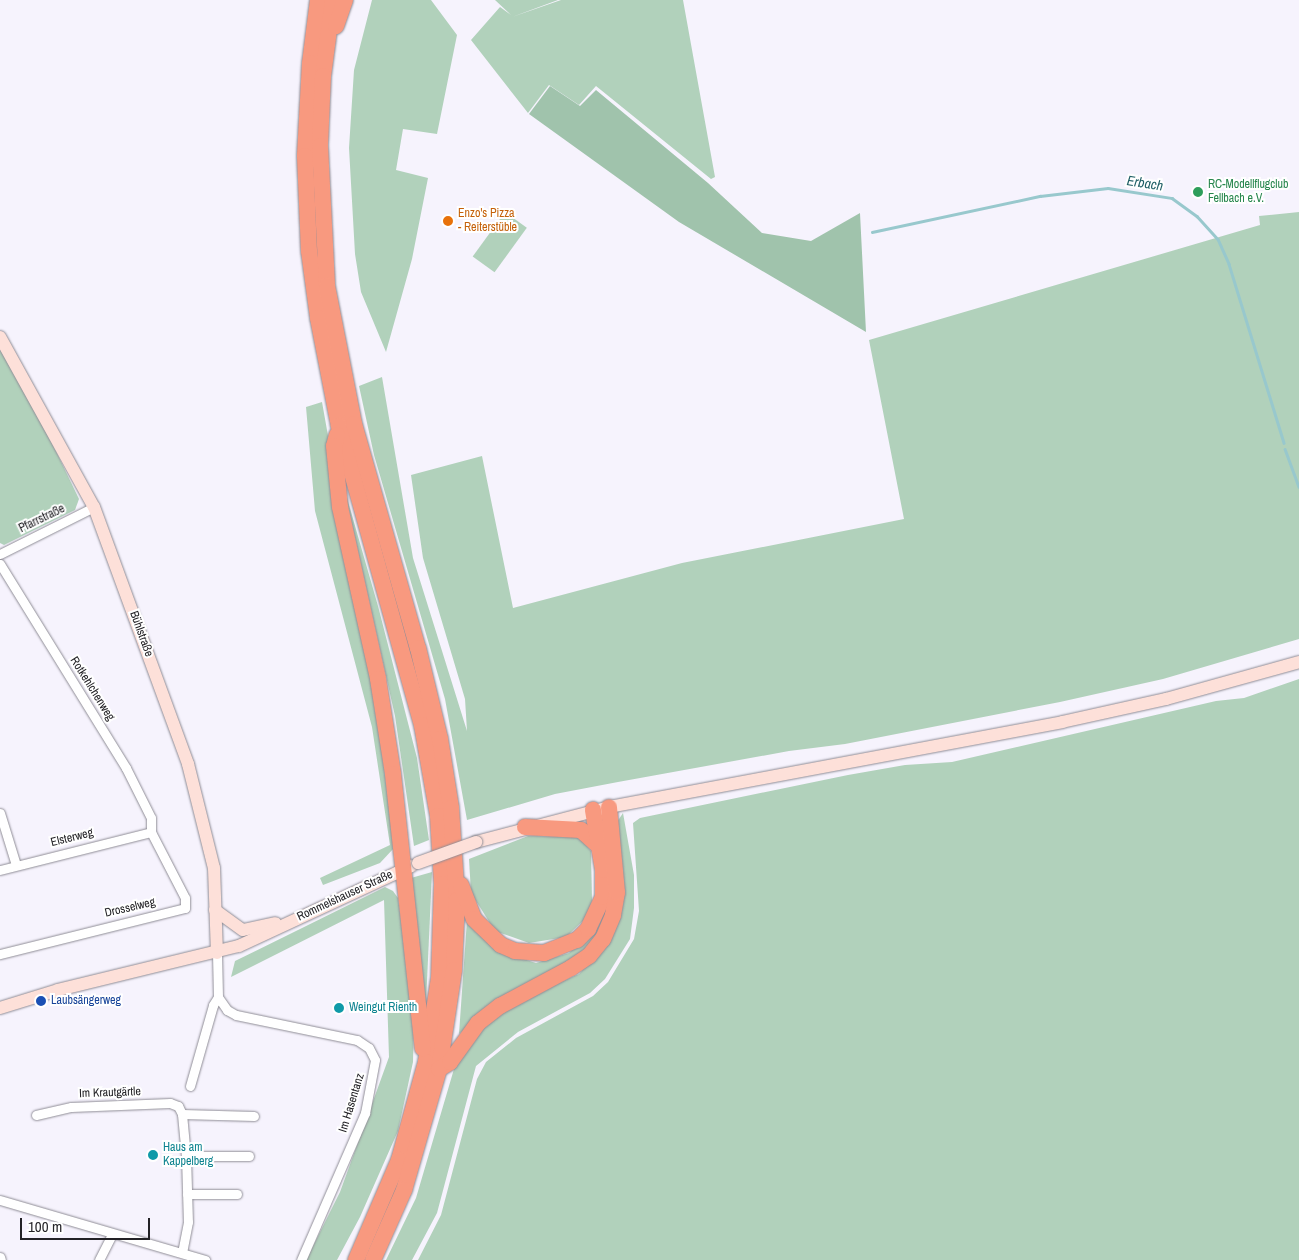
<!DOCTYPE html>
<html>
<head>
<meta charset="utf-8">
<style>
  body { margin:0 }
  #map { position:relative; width:1299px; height:1260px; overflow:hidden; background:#f6f3fd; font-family:"Archivo Narrow",sans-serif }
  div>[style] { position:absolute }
  .green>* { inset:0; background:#b1d1bb; transform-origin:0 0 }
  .forest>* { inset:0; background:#a0c3ac }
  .stream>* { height:2.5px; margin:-1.25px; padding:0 1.25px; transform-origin:1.25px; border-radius:1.25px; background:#98c8cd }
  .roads { filter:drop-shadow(0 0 1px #8f8d96) drop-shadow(0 0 1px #8f8d96) }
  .street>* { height:9px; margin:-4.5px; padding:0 4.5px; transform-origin:4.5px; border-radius:4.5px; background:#fff }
  .secondary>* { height:12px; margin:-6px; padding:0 6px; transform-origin:6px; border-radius:6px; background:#fde0d9 }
  .highway>* { height:16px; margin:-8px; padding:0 8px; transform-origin:8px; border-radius:8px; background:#f8997f }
  .bridges { filter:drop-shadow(0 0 1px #8f8d96) drop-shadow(0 0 1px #8f8d96) }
  .secondary-bridge>* { height:12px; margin:-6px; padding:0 6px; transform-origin:6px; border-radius:6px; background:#fde0d9 }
  .dots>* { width:14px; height:14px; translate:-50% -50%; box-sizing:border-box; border:2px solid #fff; border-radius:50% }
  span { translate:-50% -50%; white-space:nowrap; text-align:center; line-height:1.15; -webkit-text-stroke:4px #fff; paint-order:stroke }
  .leisure-label { font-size:12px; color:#27864d }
  .left { translate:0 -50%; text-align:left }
  .food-label { font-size:12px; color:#c56008 }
  .street-label { font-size:12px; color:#232226 }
  .transit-label { font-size:12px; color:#164399 }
  .culture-label { font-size:12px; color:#0d838f }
  .water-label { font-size:14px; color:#1f5f65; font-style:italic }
  .scale { position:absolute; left:20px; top:1218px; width:130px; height:22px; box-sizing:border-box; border:2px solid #232226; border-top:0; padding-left:6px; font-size:15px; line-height:18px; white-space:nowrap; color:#232226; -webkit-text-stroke:4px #fff; paint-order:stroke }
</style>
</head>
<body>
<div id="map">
  <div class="green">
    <div style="clip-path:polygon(372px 0,431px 0,457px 35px,437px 134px,403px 129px,396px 170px,428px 178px,412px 259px,386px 352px,361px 292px,355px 254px,349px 148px,354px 70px)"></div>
    <div style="clip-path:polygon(495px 0,558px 0,512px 17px,561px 0,683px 0,715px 177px,711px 179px,596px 86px,579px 105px,549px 85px,528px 113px,471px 40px,500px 7px,511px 15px)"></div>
    <div style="left:505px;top:212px;width:27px;height:55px;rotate:36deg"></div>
    <div style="clip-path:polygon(1299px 212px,1299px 639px,1163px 679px,1060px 702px,845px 744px,789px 751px,618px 782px,555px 794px,467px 820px,445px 699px,374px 455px,359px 386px,382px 377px,413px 558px,467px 731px,465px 699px,423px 558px,411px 475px,482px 456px,513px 608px,682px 563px,904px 519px,869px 340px,1260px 225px,1259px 216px)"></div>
    <div style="clip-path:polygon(0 349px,41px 420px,79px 499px,75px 510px,4px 545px,0 543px)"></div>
    <div style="clip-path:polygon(322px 402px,377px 711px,394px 848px,380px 863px,323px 885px,320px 878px,390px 845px,372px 727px,315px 511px,306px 407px)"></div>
    <div style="clip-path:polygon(343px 484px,378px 606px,417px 758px,429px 840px,414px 846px,395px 716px)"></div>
    <div style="clip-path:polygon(1299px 679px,1299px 1260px,418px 1260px,441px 1215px,477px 1079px,486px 1062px,516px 1038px,593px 996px,608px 982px,634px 939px,639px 911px,633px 823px,640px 818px,848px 775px,905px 765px,952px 762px,1216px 701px,1244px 698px)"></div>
    <div style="clip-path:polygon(623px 813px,634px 875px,634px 908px,630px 939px,605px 979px,590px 993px,518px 1032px,476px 1066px,437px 1213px,412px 1260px,386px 1260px,416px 1198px,454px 1069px,479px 1029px,512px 1003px,579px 974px,610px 940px,617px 822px)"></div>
    <div style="clip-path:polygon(528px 836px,579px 837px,591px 851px,592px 901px,586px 918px,566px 937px,529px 943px,495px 931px,471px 893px,469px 859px)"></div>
    <div style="clip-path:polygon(432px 872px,426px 1003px,411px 878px)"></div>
    <div style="clip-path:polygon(611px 885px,602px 929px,576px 959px,500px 999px,459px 1034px,467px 920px,495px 950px,536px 963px,569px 953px,598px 924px)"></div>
    <div style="clip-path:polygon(385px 887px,393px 891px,398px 898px,414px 1020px,413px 1062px,398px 1131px,360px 1217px,337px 1260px,306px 1260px,340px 1192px,389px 1057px,384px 900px,231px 977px,235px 961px)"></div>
  </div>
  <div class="forest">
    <div style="clip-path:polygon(550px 86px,580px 106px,596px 90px,708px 183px,762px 233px,811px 241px,860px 213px,866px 332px,679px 222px,529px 114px)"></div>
  </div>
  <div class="stream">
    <div style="left:872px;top:232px;width:172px;rotate:-12.1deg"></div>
    <div style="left:1040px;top:196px;width:68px;rotate:-6.7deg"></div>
    <div style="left:1108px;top:188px;width:65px;rotate:8.9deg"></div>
    <div style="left:1172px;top:198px;width:31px;rotate:36deg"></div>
    <div style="left:1197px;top:216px;width:31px;rotate:48deg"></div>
    <div style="left:1218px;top:239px;width:27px;rotate:66deg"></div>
    <div style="left:1229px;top:264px;width:187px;rotate:72.9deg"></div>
    <div style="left:1285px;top:449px;width:40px;rotate:69.8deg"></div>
  </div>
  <div class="roads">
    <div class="street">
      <div style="left:0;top:554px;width:105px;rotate:-26.6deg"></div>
      <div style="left:0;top:564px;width:240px;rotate:58.3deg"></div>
      <div style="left:126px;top:768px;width:56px;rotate:63.4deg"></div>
      <div style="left:151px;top:818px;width:14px;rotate:90deg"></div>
      <div style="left:151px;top:832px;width:74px;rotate:62.7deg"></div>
      <div style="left:185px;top:898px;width:10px;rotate:90deg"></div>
      <div style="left:185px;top:908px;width:191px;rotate:166deg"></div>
      <div style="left:0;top:813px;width:54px;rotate:72.9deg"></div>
      <div style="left:0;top:870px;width:156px;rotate:-14.1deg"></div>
      <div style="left:217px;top:953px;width:44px;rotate:88.7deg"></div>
      <div style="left:218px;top:997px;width:16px;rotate:55deg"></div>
      <div style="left:227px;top:1010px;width:10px;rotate:29deg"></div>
      <div style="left:236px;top:1015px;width:124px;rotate:11.7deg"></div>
      <div style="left:357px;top:1040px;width:14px;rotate:34deg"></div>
      <div style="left:369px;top:1048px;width:13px;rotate:63deg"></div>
      <div style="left:375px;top:1060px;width:54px;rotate:100.7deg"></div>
      <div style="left:365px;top:1113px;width:160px;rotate:113.5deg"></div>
      <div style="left:190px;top:1086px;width:84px;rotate:-74.1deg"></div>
      <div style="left:213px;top:1005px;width:9px;rotate:-58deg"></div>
      <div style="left:182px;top:1114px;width:72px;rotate:1.6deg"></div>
      <div style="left:36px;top:1115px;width:36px;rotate:-13deg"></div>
      <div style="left:71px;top:1107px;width:99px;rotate:-2.3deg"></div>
      <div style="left:170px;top:1103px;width:9px;rotate:21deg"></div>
      <div style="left:178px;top:1106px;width:9px;rotate:63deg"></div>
      <div style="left:182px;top:1114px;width:42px;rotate:84.6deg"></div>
      <div style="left:186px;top:1156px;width:66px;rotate:88.3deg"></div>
      <div style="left:188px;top:1222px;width:31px;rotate:101deg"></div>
      <div style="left:186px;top:1156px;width:63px"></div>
      <div style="left:187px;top:1194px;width:50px"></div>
      <div style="left:0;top:1200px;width:214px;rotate:16.3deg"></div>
      <div style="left:0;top:1257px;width:3px;rotate:72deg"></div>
      <div style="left:99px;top:1260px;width:28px;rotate:-63deg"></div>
    </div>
    <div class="secondary">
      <div style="left:0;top:337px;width:194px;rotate:61.1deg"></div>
      <div style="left:94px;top:507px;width:274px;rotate:69.9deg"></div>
      <div style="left:188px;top:764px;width:107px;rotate:76deg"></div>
      <div style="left:214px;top:868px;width:85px;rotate:88deg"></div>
      <div style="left:476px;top:842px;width:138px;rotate:-14.7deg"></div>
      <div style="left:609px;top:807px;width:461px;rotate:-10.6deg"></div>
      <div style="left:1062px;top:722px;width:107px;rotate:-12.5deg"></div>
      <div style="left:1166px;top:699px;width:138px;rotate:-15.5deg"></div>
      <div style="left:215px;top:910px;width:34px;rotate:36deg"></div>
      <div style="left:243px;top:930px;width:33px;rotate:-12deg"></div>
      <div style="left:0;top:1008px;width:61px;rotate:-17.2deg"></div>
      <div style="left:58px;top:990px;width:186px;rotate:-13.7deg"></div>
      <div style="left:239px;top:946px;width:190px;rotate:-24.9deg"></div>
    </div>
    <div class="highway">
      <div style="left:318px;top:0;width:64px;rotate:97.2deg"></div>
      <div style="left:310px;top:63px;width:93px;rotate:93.1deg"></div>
      <div style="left:305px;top:156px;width:95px;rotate:87.6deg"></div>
      <div style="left:309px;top:251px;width:68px;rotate:82.3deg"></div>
      <div style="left:318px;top:318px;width:110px;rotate:79deg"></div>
      <div style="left:339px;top:426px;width:310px;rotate:74.5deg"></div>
      <div style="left:422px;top:725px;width:92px;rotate:80deg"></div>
      <div style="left:438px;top:816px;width:68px;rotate:86.6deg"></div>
      <div style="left:442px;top:884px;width:94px;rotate:91.8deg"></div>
      <div style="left:439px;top:978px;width:85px;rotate:98.8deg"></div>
      <div style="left:426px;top:1062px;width:102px;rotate:105.4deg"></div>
      <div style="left:399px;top:1160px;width:109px;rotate:113.3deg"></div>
      <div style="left:333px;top:0;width:77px;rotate:97.5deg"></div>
      <div style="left:323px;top:76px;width:70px;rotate:92.5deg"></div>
      <div style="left:320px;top:146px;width:140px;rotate:87.1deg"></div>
      <div style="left:327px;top:286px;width:141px;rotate:78.9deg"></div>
      <div style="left:354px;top:424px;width:233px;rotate:74.1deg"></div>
      <div style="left:418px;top:648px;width:94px;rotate:76.4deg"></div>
      <div style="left:440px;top:739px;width:70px;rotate:80.9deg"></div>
      <div style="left:451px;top:808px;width:92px;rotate:86.3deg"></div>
      <div style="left:457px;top:900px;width:70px;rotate:92.5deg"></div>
      <div style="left:454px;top:970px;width:100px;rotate:98.6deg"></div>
      <div style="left:439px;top:1069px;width:126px;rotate:106.1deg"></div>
      <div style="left:404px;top:1190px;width:77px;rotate:113.9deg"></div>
      <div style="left:336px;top:26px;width:28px;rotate:-71deg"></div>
      <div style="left:337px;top:435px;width:11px;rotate:105deg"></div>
      <div style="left:334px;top:446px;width:61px;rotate:84.4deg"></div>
      <div style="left:340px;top:507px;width:176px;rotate:77.5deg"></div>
      <div style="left:378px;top:679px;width:96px;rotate:81deg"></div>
      <div style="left:393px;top:774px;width:276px;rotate:83.8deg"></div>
      <div style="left:525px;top:827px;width:56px;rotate:3.1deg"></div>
      <div style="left:581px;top:830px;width:25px;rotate:42deg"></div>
      <div style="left:461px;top:885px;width:36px;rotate:69deg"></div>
      <div style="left:474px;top:919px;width:37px;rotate:44deg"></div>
      <div style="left:501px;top:945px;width:15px;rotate:23deg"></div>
      <div style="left:515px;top:951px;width:29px;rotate:4deg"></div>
      <div style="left:544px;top:953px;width:35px;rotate:-22deg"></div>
      <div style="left:577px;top:940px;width:16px;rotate:-45deg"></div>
      <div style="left:588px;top:929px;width:35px;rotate:-65deg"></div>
      <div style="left:603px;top:897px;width:27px;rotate:-90deg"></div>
      <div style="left:603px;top:870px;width:61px;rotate:-99.5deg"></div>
      <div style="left:439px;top:1069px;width:13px;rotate:-32deg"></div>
      <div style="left:450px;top:1062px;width:48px;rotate:-54.3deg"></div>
      <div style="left:478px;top:1023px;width:28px;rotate:-38deg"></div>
      <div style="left:500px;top:1006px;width:81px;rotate:-28.2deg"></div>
      <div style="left:571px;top:968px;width:22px;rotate:-34deg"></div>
      <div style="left:589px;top:956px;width:22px;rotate:-51deg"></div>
      <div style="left:603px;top:939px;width:26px;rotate:-67deg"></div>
      <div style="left:613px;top:915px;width:23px;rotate:-80deg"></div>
      <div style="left:617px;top:892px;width:85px;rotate:-95.4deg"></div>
    </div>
  </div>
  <div class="bridges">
    <div class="secondary-bridge">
      <div style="left:418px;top:863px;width:62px;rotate:-19.9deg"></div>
    </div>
  </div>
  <div class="dots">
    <div style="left:1198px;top:192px;background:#2e9e5b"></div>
    <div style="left:448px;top:221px;background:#e8710a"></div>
    <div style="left:41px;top:1001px;background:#1a4fb4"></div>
    <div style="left:339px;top:1008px;background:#0f9aa8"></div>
    <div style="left:153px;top:1155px;background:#0f9aa8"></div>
  </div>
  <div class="leisure-label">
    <span class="left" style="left:1208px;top:192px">RC-Modellflugclub<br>Fellbach e.V.</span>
  </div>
  <div class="food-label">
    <span class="left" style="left:458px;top:221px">Enzo's Pizza<br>- Reiterstüble</span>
  </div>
  <div class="street-label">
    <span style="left:42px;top:519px;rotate:-26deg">Pfarrstraße</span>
    <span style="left:141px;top:634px;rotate:70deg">Bühlstraße</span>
    <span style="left:92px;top:689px;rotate:58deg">Rotkehlchenweg</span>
    <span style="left:72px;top:838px;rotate:-14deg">Elsterweg</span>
    <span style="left:345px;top:896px;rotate:-25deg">Rommelshauser Straße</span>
    <span style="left:130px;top:908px;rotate:-13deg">Drosselweg</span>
    <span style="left:110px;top:1093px;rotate:-2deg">Im Krautgärtle</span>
    <span style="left:352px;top:1103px;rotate:-73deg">Im Hasentanz</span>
  </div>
  <div class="transit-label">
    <span class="left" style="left:51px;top:1001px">Laubsängerweg</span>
  </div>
  <div class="culture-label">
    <span class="left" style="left:349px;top:1008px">Weingut Rienth</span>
    <span class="left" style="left:163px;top:1155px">Haus am<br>Kappelberg</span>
  </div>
  <div class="water-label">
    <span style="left:1145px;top:183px;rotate:9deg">Erbach</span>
  </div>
  <div class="scale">100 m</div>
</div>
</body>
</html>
